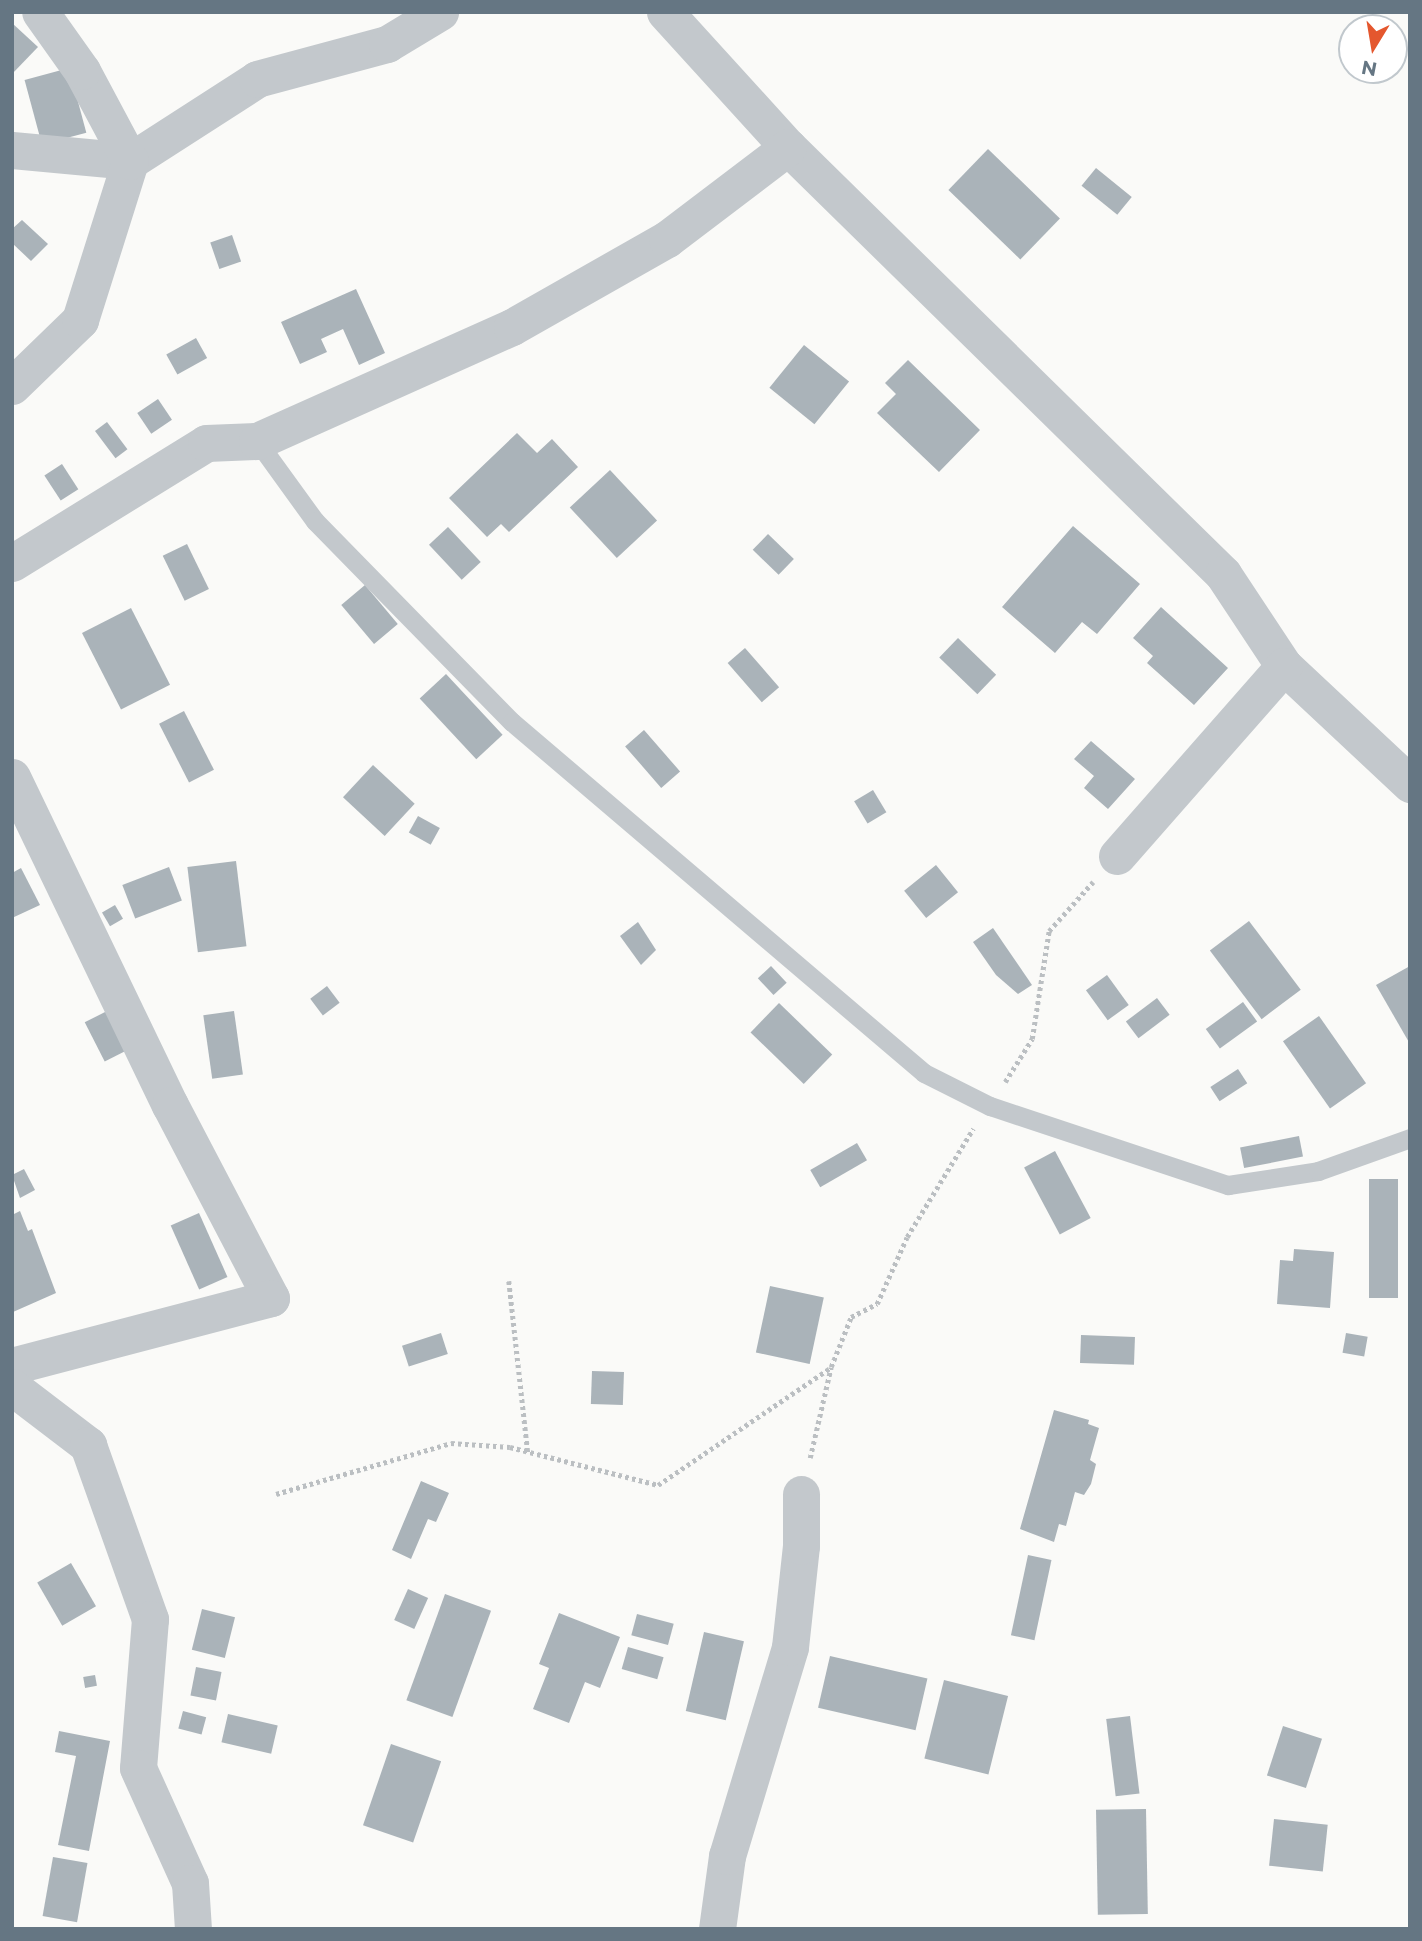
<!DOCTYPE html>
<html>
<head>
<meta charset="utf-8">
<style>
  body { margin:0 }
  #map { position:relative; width:1422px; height:1941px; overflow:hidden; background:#fafaf8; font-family:Montserrat,sans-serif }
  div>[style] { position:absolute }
  .building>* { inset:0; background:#aab3b9; transform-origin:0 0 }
  .path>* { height:4.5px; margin-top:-2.25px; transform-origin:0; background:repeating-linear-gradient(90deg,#bbbfc2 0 3.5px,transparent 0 7px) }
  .lane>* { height:19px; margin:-9.5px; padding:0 9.5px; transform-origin:9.5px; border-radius:9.5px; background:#c3c8cc }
  .street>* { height:37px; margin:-18.5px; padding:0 18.5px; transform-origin:18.5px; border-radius:18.5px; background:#c3c8cc }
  span { translate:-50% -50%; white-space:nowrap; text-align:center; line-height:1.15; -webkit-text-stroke:7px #fff; paint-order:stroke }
  .frame { position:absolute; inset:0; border:14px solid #657683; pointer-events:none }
  .north { position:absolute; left:1338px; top:14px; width:70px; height:70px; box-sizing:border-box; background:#fff; border:2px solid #c1c8cd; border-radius:50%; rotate:191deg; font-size:19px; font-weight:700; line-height:28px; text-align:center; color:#657683 }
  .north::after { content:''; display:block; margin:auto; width:24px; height:32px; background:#e4572e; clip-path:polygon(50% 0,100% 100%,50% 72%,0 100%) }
</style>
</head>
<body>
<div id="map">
  <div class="building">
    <div style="clip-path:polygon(12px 23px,38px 47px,12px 74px)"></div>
    <div style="left:69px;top:68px;width:67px;height:46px;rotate:75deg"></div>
    <div style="left:988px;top:149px;width:100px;height:57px;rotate:44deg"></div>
    <div style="left:1096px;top:168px;width:46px;height:23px;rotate:39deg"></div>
    <div style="clip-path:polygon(22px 220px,48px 244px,31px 261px,12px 243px,12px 229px)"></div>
    <div style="left:232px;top:235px;width:28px;height:23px;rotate:71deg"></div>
    <div style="clip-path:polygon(356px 289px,385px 353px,359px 365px,343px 329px,321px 339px,327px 352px,300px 364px,281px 322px)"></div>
    <div style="left:196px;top:338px;width:23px;height:34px;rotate:61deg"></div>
    <div style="left:804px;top:345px;width:58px;height:55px;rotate:39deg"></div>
    <div style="clip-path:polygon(908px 360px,980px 430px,939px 472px,877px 413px,896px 394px,885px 383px)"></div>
    <div style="left:158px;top:399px;width:25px;height:25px;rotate:56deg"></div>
    <div style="left:107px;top:422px;width:34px;height:15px;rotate:53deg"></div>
    <div style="clip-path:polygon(517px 433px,537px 453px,552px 439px,578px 467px,509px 532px,501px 524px,487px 537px,449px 498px)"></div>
    <div style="left:62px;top:464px;width:30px;height:21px;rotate:57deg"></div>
    <div style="left:610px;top:470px;width:69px;height:55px;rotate:47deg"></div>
    <div style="clip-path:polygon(1073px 526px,1140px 584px,1097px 634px,1082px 622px,1055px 653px,1002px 607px)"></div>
    <div style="left:448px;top:527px;width:48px;height:26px;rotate:47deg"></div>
    <div style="left:768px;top:534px;width:36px;height:22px;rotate:44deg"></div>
    <div style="left:187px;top:544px;width:50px;height:27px;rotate:64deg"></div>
    <div style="left:365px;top:585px;width:51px;height:31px;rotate:50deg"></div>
    <div style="clip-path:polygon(1161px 607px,1228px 668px,1194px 705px,1147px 663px,1153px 656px,1133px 638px)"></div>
    <div style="left:131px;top:608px;width:86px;height:55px;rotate:63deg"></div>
    <div style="left:958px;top:638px;width:53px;height:27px;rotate:44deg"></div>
    <div style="left:745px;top:648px;width:52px;height:23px;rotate:49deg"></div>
    <div style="left:446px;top:674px;width:83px;height:36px;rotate:47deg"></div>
    <div style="left:184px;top:711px;width:66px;height:28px;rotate:63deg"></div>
    <div style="left:644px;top:730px;width:55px;height:25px;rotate:49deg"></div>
    <div style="clip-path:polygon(1091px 741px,1135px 779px,1108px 809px,1084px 788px,1094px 776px,1074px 759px)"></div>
    <div style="left:373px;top:765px;width:57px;height:44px;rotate:43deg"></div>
    <div style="left:873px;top:790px;width:26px;height:22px;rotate:59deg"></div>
    <div style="left:418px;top:816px;width:25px;height:19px;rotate:29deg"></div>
    <div style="left:236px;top:861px;width:86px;height:49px;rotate:83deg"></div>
    <div style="left:936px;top:865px;width:35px;height:41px;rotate:51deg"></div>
    <div style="left:169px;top:867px;width:36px;height:50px;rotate:69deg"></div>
    <div style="clip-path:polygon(21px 868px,40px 905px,12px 918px,12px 873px)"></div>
    <div style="left:115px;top:905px;width:16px;height:15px;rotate:60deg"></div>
    <div style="left:1249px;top:921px;width:86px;height:49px;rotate:53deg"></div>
    <div style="clip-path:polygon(638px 922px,656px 950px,641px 965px,620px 936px)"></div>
    <div style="clip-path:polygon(993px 928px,1032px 985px,1018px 994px,996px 975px,973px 942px)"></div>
    <div style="left:771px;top:966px;width:23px;height:18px;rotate:47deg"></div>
    <div style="clip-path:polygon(1410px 966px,1410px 1044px,1376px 985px)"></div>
    <div style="left:1107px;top:975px;width:37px;height:26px;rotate:54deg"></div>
    <div style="left:327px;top:986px;width:21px;height:21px;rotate:53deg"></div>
    <div style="left:1157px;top:998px;width:21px;height:39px;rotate:53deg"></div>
    <div style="left:1243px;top:1002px;width:24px;height:46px;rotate:54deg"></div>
    <div style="left:779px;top:1003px;width:74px;height:41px;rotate:44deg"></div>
    <div style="left:107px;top:1011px;width:44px;height:25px;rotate:63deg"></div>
    <div style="left:234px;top:1011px;width:64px;height:31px;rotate:82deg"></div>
    <div style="left:1319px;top:1016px;width:82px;height:44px;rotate:55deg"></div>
    <div style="left:1238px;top:1069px;width:17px;height:33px;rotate:57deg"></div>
    <div style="left:1299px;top:1136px;width:21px;height:60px;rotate:79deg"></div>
    <div style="left:857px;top:1143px;width:20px;height:54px;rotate:60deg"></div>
    <div style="left:1055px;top:1151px;width:76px;height:35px;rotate:62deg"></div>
    <div style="clip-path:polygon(24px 1169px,35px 1190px,20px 1198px,12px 1175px)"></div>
    <div style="left:1369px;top:1179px;width:29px;height:119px"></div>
    <div style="clip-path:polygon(20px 1211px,28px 1231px,32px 1229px,56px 1293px,13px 1312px,12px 1215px)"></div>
    <div style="left:199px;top:1213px;width:70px;height:31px;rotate:66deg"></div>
    <div style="clip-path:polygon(1294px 1249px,1334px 1252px,1330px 1308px,1277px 1304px,1280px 1260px,1293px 1261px)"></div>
    <div style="left:770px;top:1286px;width:55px;height:68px;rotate:12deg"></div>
    <div style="left:441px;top:1333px;width:22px;height:41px;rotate:72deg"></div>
    <div style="left:1346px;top:1333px;width:22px;height:20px;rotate:10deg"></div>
    <div style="left:1081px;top:1335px;width:54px;height:28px;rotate:2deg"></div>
    <div style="left:592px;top:1371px;width:32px;height:33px;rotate:2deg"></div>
    <div style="clip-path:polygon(1054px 1410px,1089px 1420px,1088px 1424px,1099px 1428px,1090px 1460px,1096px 1464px,1091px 1484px,1084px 1495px,1075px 1492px,1066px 1526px,1059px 1524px,1054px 1542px,1020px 1529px)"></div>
    <div style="clip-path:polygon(421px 1481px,449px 1493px,436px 1522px,428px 1519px,411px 1559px,392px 1550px)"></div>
    <div style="left:1028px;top:1555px;width:24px;height:82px;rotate:12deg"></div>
    <div style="left:71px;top:1563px;width:50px;height:39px;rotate:60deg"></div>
    <div style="left:408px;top:1589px;width:22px;height:34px;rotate:24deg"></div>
    <div style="left:445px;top:1594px;width:49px;height:113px;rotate:20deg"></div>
    <div style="left:202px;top:1609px;width:34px;height:42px;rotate:14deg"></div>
    <div style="clip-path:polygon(559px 1613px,620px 1637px,600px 1688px,585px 1682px,569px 1723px,533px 1709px,549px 1668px,539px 1664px)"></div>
    <div style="left:637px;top:1614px;width:38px;height:22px;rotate:15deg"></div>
    <div style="left:704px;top:1632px;width:41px;height:81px;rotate:13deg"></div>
    <div style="left:628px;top:1647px;width:37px;height:23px;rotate:16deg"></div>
    <div style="left:830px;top:1656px;width:100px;height:53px;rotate:13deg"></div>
    <div style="left:196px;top:1667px;width:26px;height:29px;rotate:11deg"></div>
    <div style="left:95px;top:1675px;width:11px;height:12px;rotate:80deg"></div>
    <div style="left:944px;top:1680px;width:66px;height:81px;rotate:14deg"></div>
    <div style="left:183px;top:1711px;width:24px;height:18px;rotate:15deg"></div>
    <div style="left:228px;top:1714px;width:51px;height:29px;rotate:13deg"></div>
    <div style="left:1130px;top:1716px;width:78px;height:24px;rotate:83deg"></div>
    <div style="left:1283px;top:1726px;width:41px;height:52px;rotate:18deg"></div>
    <div style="clip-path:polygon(59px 1731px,110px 1741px,89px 1851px,58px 1845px,76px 1756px,55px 1752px)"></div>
    <div style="left:391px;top:1744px;width:53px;height:86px;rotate:19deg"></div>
    <div style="left:1146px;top:1809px;width:105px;height:50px;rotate:89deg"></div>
    <div style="left:1274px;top:1819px;width:54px;height:47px;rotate:6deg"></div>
    <div style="left:53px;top:1857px;width:35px;height:60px;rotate:10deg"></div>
  </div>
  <div class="path">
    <div style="left:1005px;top:1082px;width:51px;rotate:-57.9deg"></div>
    <div style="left:1032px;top:1039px;width:109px;rotate:-81.1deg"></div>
    <div style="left:1049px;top:931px;width:66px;rotate:-48.1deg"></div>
    <div style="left:509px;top:1281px;width:172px;rotate:83.7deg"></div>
    <div style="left:810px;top:1458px;width:93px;rotate:-77deg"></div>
    <div style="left:831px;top:1367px;width:54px;rotate:-68.2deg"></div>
    <div style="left:851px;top:1317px;width:29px;rotate:-27deg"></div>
    <div style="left:877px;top:1304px;width:73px;rotate:-65.9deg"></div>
    <div style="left:907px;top:1237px;width:127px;rotate:-58.6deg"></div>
    <div style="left:276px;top:1494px;width:182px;rotate:-16.2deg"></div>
    <div style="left:451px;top:1443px;width:59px;rotate:3.9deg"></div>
    <div style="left:510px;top:1447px;width:153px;rotate:14.4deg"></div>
    <div style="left:658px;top:1485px;width:208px;rotate:-34.2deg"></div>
  </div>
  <div class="lane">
    <div style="left:257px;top:441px;width:99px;rotate:54.1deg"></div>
    <div style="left:315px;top:521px;width:281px;rotate:45.6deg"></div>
    <div style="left:512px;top:722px;width:541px;rotate:40.43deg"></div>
    <div style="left:924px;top:1073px;width:74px;rotate:26.6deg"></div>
    <div style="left:990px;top:1106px;width:251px;rotate:18.4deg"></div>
    <div style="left:1228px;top:1185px;width:91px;rotate:-8.8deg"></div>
    <div style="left:1318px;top:1171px;width:98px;rotate:-19.7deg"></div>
  </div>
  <div class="street">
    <div style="left:665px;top:12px;width:183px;rotate:47.7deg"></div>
    <div style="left:788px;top:147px;width:610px;rotate:44.47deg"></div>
    <div style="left:1223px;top:574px;width:110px;rotate:56.5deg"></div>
    <div style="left:1284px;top:666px;width:173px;rotate:43.1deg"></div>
    <div style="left:12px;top:150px;width:119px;rotate:5.3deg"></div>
    <div style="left:130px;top:161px;width:151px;rotate:-32.8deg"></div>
    <div style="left:257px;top:79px;width:135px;rotate:-15.1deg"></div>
    <div style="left:387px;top:44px;width:62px;rotate:-31.1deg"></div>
    <div style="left:12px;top:386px;width:95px;rotate:-44.1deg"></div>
    <div style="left:80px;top:320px;width:167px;rotate:-72.5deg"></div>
    <div style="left:130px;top:161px;width:102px;rotate:-118.1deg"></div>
    <div style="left:82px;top:71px;width:72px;rotate:-125.4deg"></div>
    <div style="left:12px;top:563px;width:228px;rotate:-31.7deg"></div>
    <div style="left:206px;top:443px;width:51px;rotate:-2.2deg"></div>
    <div style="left:257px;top:441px;width:279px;rotate:-24.1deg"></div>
    <div style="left:512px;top:327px;width:178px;rotate:-29.6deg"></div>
    <div style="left:667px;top:239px;width:152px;rotate:-37.2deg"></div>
    <div style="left:12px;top:777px;width:364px;rotate:64.3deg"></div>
    <div style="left:170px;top:1105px;width:218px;rotate:62.4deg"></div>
    <div style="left:271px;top:1298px;width:268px;rotate:165.3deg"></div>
    <div style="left:1117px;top:856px;width:253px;rotate:-48.7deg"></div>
    <div style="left:12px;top:1387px;width:96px;rotate:37.3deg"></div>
    <div style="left:88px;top:1445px;width:185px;rotate:70.4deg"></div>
    <div style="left:150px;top:1619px;width:149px;rotate:94.6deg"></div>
    <div style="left:138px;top:1768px;width:126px;rotate:65.7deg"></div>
    <div style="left:190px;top:1883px;width:46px;rotate:86.3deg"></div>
    <div style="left:717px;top:1929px;width:74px;rotate:-82.2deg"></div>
    <div style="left:727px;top:1856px;width:218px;rotate:-73.2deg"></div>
    <div style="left:790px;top:1647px;width:102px;rotate:-83.8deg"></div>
    <div style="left:801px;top:1546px;width:52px;rotate:-90deg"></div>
  </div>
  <div class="frame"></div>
  <div class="north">N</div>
</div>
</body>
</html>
